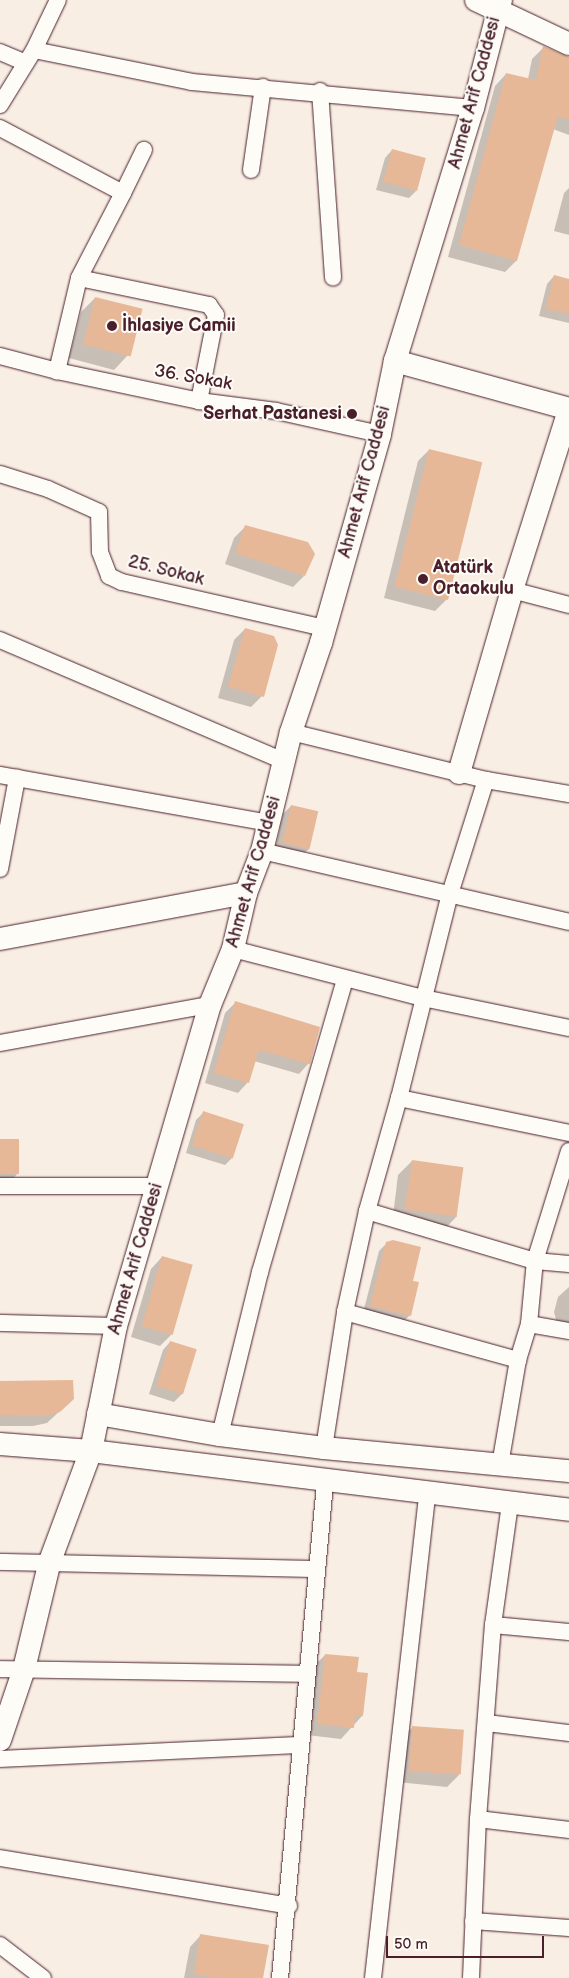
<!DOCTYPE html>
<html>
<head>
<meta charset="utf-8">
<style>
  body { margin:0 }
  #map { position:relative; width:569px; height:1978px; overflow:hidden; background:#f9eee4; font-family:"Balsamiq Sans",sans-serif }
  div>[style] { position:absolute }
  .shadow>* { inset:0; background:#0003 }
  .building>* { inset:0; background:#e7b897; transform-origin:0 0 }
  .roads { filter:drop-shadow(0 0 1px #4a1f2b) drop-shadow(0 0 1px #4a1f2b) }
  .street>* { height:16px; margin:-8px; padding:0 8px; transform-origin:8px; border-radius:8px; background:#fdfcf7 }
  .secondary>* { height:22px; margin:-11px; padding:0 11px; transform-origin:11px; border-radius:11px; background:#fdfcf7 }
  .dots>* { width:14px; height:14px; translate:-50% -50%; box-sizing:border-box; border:2px solid #fdfcf7; border-radius:50% }
  span { translate:-50% -50%; white-space:nowrap; text-align:center; line-height:1.15; -webkit-text-stroke:4px #fdfcf7; paint-order:stroke }
  .street-label { font-size:18px; color:#4a1f2b }
  .poi-label { font-size:18px; color:#4a1f2b; font-weight:700 }
  .left { translate:0 -50%; text-align:left }
  .right { translate:-100% -50%; text-align:right }
  .scale { position:absolute; left:386px; top:1936px; width:158px; height:22px; box-sizing:border-box; border:2px solid #4a1f2b; border-top:0; padding-left:6px; font-size:15px; line-height:18px; white-space:nowrap; color:#4a1f2b; -webkit-text-stroke:4px #fdfcf7; paint-order:stroke }
</style>
</head>
<body>
<div id="map">
  <div class="shadow">
    <div style="clip-path:polygon(543px 48px,569px 59px,569px 135px,553px 129px,516px 261px,505px 272px,448px 257px,495px 86px,506px 74px,528px 79px,532px 59px)"></div>
    <div style="clip-path:polygon(392px 150px,416px 191px,409px 198px,376px 190px,385px 158px)"></div>
    <div style="clip-path:polygon(569px 188px,569px 235px,554px 231px,564px 193px)"></div>
    <div style="clip-path:polygon(554px 276px,569px 280px,569px 323px,539px 316px,547px 284px)"></div>
    <div style="clip-path:polygon(95px 298px,128px 355px,114px 370px,69px 358px,81px 312px)"></div>
    <div style="clip-path:polygon(429px 450px,480px 463px,446px 600px,435px 611px,384px 598px,418px 461px)"></div>
    <div style="clip-path:polygon(245px 527px,304px 576px,293px 587px,225px 564px,234px 538px)"></div>
    <div style="clip-path:polygon(245px 629px,262px 696px,251px 707px,218px 698px,234px 640px)"></div>
    <div style="clip-path:polygon(291px 806px,309px 849px,301px 856px,275px 850px,283px 814px)"></div>
    <div style="clip-path:polygon(235px 1003px,309px 1063px,299px 1074px,254px 1061px,248px 1082px,238px 1093px,205px 1083px,225px 1013px)"></div>
    <div style="clip-path:polygon(203px 1113px,233px 1157px,225px 1165px,186px 1153px,196px 1120px)"></div>
    <div style="clip-path:polygon(0 1140px,18px 1173px,11px 1181px,0 1181px)"></div>
    <div style="clip-path:polygon(412px 1161px,457px 1216px,443px 1231px,392px 1224px,398px 1175px)"></div>
    <div style="clip-path:polygon(387px 1243px,410px 1315px,402px 1323px,363px 1313px,379px 1251px)"></div>
    <div style="clip-path:polygon(162px 1257px,171px 1335px,160px 1346px,131px 1337px,151px 1269px)"></div>
    <div style="clip-path:polygon(569px 1287px,569px 1336px,559px 1331px,554px 1312px,558px 1297px)"></div>
    <div style="clip-path:polygon(170px 1342px,182px 1394px,174px 1402px,149px 1394px,163px 1350px)"></div>
    <div style="clip-path:polygon(0 1382px,61px 1410px,47px 1423px,33px 1426px,0 1426px)"></div>
    <div style="clip-path:polygon(325px 1655px,356px 1673px,362px 1716px,341px 1739px,307px 1735px,314px 1666px)"></div>
    <div style="clip-path:polygon(413px 1727px,459px 1775px,447px 1787px,397px 1782px,401px 1738px)"></div>
    <div style="clip-path:polygon(201px 1935px,262px 1978px,184px 1978px,190px 1947px)"></div>
  </div>
  <div class="building">
    <div style="clip-path:polygon(543px 46px,569px 57px,569px 120px,558px 116px,517px 261px,459px 245px,506px 73px,536px 80px)"></div>
    <div style="left:392px;top:149px;width:35px;height:34px;rotate:15deg"></div>
    <div style="clip-path:polygon(554px 275px,569px 279px,569px 314px,546px 309px)"></div>
    <div style="left:95px;top:297px;width:49px;height:49px;rotate:14deg"></div>
    <div style="left:429px;top:449px;width:55px;height:142px;rotate:14deg"></div>
    <div style="clip-path:polygon(245px 525px,308px 542px,315px 554px,305px 576px,235px 553px)"></div>
    <div style="clip-path:polygon(245px 628px,274px 636px,278px 645px,264px 697px,228px 687px)"></div>
    <div style="left:291px;top:805px;width:28px;height:39px;rotate:13deg"></div>
    <div style="clip-path:polygon(235px 1001px,320px 1027px,310px 1064px,259px 1050px,249px 1083px,214px 1073px)"></div>
    <div style="left:203px;top:1111px;width:43px;height:36px;rotate:18deg"></div>
    <div style="left:0;top:1139px;width:19px;height:35px"></div>
    <div style="left:412px;top:1160px;width:52px;height:50px;rotate:8deg"></div>
    <div style="clip-path:polygon(393px 1240px,421px 1247px,413px 1281px,419px 1282px,411px 1316px,370px 1306px,386px 1242px)"></div>
    <div style="left:162px;top:1256px;width:32px;height:73px;rotate:16deg"></div>
    <div style="left:170px;top:1341px;width:28px;height:47px;rotate:17deg"></div>
    <div style="clip-path:polygon(73px 1380px,74px 1399px,60px 1412px,45px 1416px,0 1415px,0 1381px)"></div>
    <div style="clip-path:polygon(325px 1654px,359px 1657px,357px 1672px,368px 1673px,363px 1716px,355px 1715px,354px 1728px,317px 1724px)"></div>
    <div style="left:412px;top:1726px;width:52px;height:45px;rotate:4deg"></div>
    <div style="clip-path:polygon(200px 1934px,269px 1945px,263px 1978px,218px 1978px,194px 1974px)"></div>
  </div>
  <div class="roads">
    <div class="street">
      <div style="left:34px;top:50px;width:161px;rotate:11.4deg"></div>
      <div style="left:192px;top:82px;width:282px;rotate:5.3deg"></div>
      <div style="left:0;top:52px;width:28px;rotate:23deg"></div>
      <div style="left:320px;top:91px;width:187px;rotate:86deg"></div>
      <div style="left:0;top:105px;width:65px;rotate:-58.3deg"></div>
      <div style="left:34px;top:50px;width:55px;rotate:-64.4deg"></div>
      <div style="left:0;top:128px;width:139px;rotate:27.9deg"></div>
      <div style="left:123px;top:193px;width:96px;rotate:117.4deg"></div>
      <div style="left:79px;top:278px;width:96px;rotate:103.3deg"></div>
      <div style="left:251px;top:170px;width:84px;rotate:-81.8deg"></div>
      <div style="left:123px;top:193px;width:48px;rotate:-64deg"></div>
      <div style="left:79px;top:278px;width:133px;rotate:11.7deg"></div>
      <div style="left:209px;top:305px;width:12px;rotate:55deg"></div>
      <div style="left:216px;top:315px;width:88px;rotate:101.2deg"></div>
      <div style="left:0;top:356px;width:59px;rotate:14.7deg"></div>
      <div style="left:57px;top:371px;width:145px;rotate:11.9deg"></div>
      <div style="left:199px;top:401px;width:78px;rotate:7.4deg"></div>
      <div style="left:276px;top:411px;width:107px;rotate:12.5deg"></div>
      <div style="left:0;top:474px;width:50px;rotate:17.4deg"></div>
      <div style="left:48px;top:489px;width:56px;rotate:24.3deg"></div>
      <div style="left:99px;top:512px;width:40px;rotate:88.6deg"></div>
      <div style="left:100px;top:552px;width:26px;rotate:69deg"></div>
      <div style="left:109px;top:576px;width:14px;rotate:25deg"></div>
      <div style="left:122px;top:582px;width:208px;rotate:12.8deg"></div>
      <div style="left:512px;top:590px;width:59px;rotate:14.7deg"></div>
      <div style="left:0;top:640px;width:308px;rotate:23.1deg"></div>
      <div style="left:291px;top:732px;width:201px;rotate:13.8deg"></div>
      <div style="left:486px;top:780px;width:84px;rotate:9.6deg"></div>
      <div style="left:0;top:775px;width:273px;rotate:10.1deg"></div>
      <div style="left:262px;top:851px;width:315px;rotate:13deg"></div>
      <div style="left:0;top:869px;width:93px;rotate:-79.4deg"></div>
      <div style="left:233px;top:949px;width:196px;rotate:14.5deg"></div>
      <div style="left:423px;top:998px;width:149px;rotate:11.6deg"></div>
      <div style="left:0;top:1043px;width:213px;rotate:-10.3deg"></div>
      <div style="left:399px;top:1098px;width:174px;rotate:11.6deg"></div>
      <div style="left:0;top:1186px;width:157px"></div>
      <div style="left:367px;top:1211px;width:175px;rotate:16.6deg"></div>
      <div style="left:535px;top:1261px;width:34px;rotate:5deg"></div>
      <div style="left:345px;top:1312px;width:180px;rotate:15.5deg"></div>
      <div style="left:0;top:1323px;width:116px;rotate:1.5deg"></div>
      <div style="left:529px;top:1324px;width:41px;rotate:9.9deg"></div>
      <div style="left:220px;top:1435px;width:168px;rotate:-76.2deg"></div>
      <div style="left:260px;top:1272px;width:304px;rotate:-73.8deg"></div>
      <div style="left:324px;top:1448px;width:138px;rotate:-81.2deg"></div>
      <div style="left:345px;top:1312px;width:103px;rotate:-77.7deg"></div>
      <div style="left:367px;top:1211px;width:117px;rotate:-74.2deg"></div>
      <div style="left:399px;top:1098px;width:207px;rotate:-76deg"></div>
      <div style="left:449px;top:897px;width:123px;rotate:-72.5deg"></div>
      <div style="left:500px;top:1465px;width:107px;rotate:-80.3deg"></div>
      <div style="left:518px;top:1360px;width:38px;rotate:-73deg"></div>
      <div style="left:529px;top:1324px;width:63px;rotate:-84.6deg"></div>
      <div style="left:535px;top:1261px;width:115px;rotate:-72.8deg"></div>
      <div style="left:0;top:1562px;width:316px;rotate:1.3deg"></div>
      <div style="left:493px;top:1625px;width:76px;rotate:5.3deg"></div>
      <div style="left:0;top:1669px;width:307px;rotate:0.9deg"></div>
      <div style="left:487px;top:1723px;width:83px;rotate:7deg"></div>
      <div style="left:0;top:1759px;width:301px;rotate:-2.7deg"></div>
      <div style="left:478px;top:1819px;width:92px;rotate:6.9deg"></div>
      <div style="left:0;top:1858px;width:293px;rotate:9.4deg"></div>
      <div style="left:473px;top:1921px;width:96px;rotate:4.2deg"></div>
      <div style="left:0;top:1945px;width:54px;rotate:37.5deg"></div>
      <div style="left:280px;top:1978px;width:498px;rotate:-84.8deg"></div>
      <div style="left:373px;top:1978px;width:488px;rotate:-83.6deg"></div>
      <div style="left:471px;top:1978px;width:159px;rotate:-87.5deg"></div>
      <div style="left:478px;top:1819px;width:195px;rotate:-85.6deg"></div>
      <div style="left:493px;top:1625px;width:122px;rotate:-82deg"></div>
    </div>
    <div class="secondary">
      <div style="left:476px;top:0;width:103px;rotate:25.3deg"></div>
      <div style="left:395px;top:361px;width:180px;rotate:15.4deg"></div>
      <div style="left:459px;top:773px;width:191px;rotate:-73.8deg"></div>
      <div style="left:512px;top:590px;width:189px;rotate:-72.4deg"></div>
      <div style="left:0;top:939px;width:250px;rotate:-10.6deg"></div>
      <div style="left:98px;top:1414px;width:124px;rotate:9.8deg"></div>
      <div style="left:220px;top:1435px;width:105px;rotate:7.1deg"></div>
      <div style="left:324px;top:1448px;width:246px;rotate:5.4deg"></div>
      <div style="left:0;top:1444px;width:91px;rotate:4.4deg"></div>
      <div style="left:91px;top:1451px;width:482px;rotate:7deg"></div>
      <div style="left:0;top:1740px;width:75px;rotate:-71.3deg"></div>
      <div style="left:24px;top:1669px;width:111px;rotate:-76.5deg"></div>
      <div style="left:50px;top:1561px;width:117px;rotate:-69.6deg"></div>
      <div style="left:91px;top:1451px;width:127px;rotate:-78.7deg"></div>
      <div style="left:116px;top:1326px;width:334px;rotate:-73.7deg"></div>
      <div style="left:210px;top:1005px;width:61px;rotate:-67.7deg"></div>
      <div style="left:233px;top:949px;width:57px;rotate:-76.9deg"></div>
      <div style="left:246px;top:893px;width:45px;rotate:-69.1deg"></div>
      <div style="left:262px;top:851px;width:122px;rotate:-76.3deg"></div>
      <div style="left:291px;top:732px;width:94px;rotate:-71.4deg"></div>
      <div style="left:321px;top:643px;width:217px;rotate:-74.2deg"></div>
      <div style="left:380px;top:434px;width:75px;rotate:-78.4deg"></div>
      <div style="left:395px;top:361px;width:265px;rotate:-72.9deg"></div>
      <div style="left:473px;top:108px;width:112px;rotate:-75.5deg"></div>
    </div>
  </div>
  <div class="dots">
    <div style="left:112px;top:326px;background:#4a1f2b"></div>
    <div style="left:352px;top:414px;background:#4a1f2b"></div>
    <div style="left:423px;top:579px;background:#4a1f2b"></div>
  </div>
  <div class="street-label">
    <span style="left:475px;top:93px;rotate:-75deg">Ahmet Arif Caddesi</span>
    <span style="left:193px;top:378px;rotate:10deg">36. Sokak</span>
    <span style="left:365px;top:482px;rotate:-75deg">Ahmet Arif Caddesi</span>
    <span style="left:166px;top:571px;rotate:14deg">25. Sokak</span>
    <span style="left:254px;top:872px;rotate:-74deg">Ahmet Arif Caddesi</span>
    <span style="left:136px;top:1259px;rotate:-74deg">Ahmet Arif Caddesi</span>
  </div>
  <div class="poi-label">
    <span class="left" style="left:122px;top:326px">İhlasiye Camii</span>
    <span class="right" style="left:342px;top:414px">Serhat Pastanesi</span>
    <span class="left" style="left:433px;top:579px">Atatürk<br>Ortaokulu</span>
  </div>
  <div class="scale">50 m</div>
</div>
</body>
</html>
